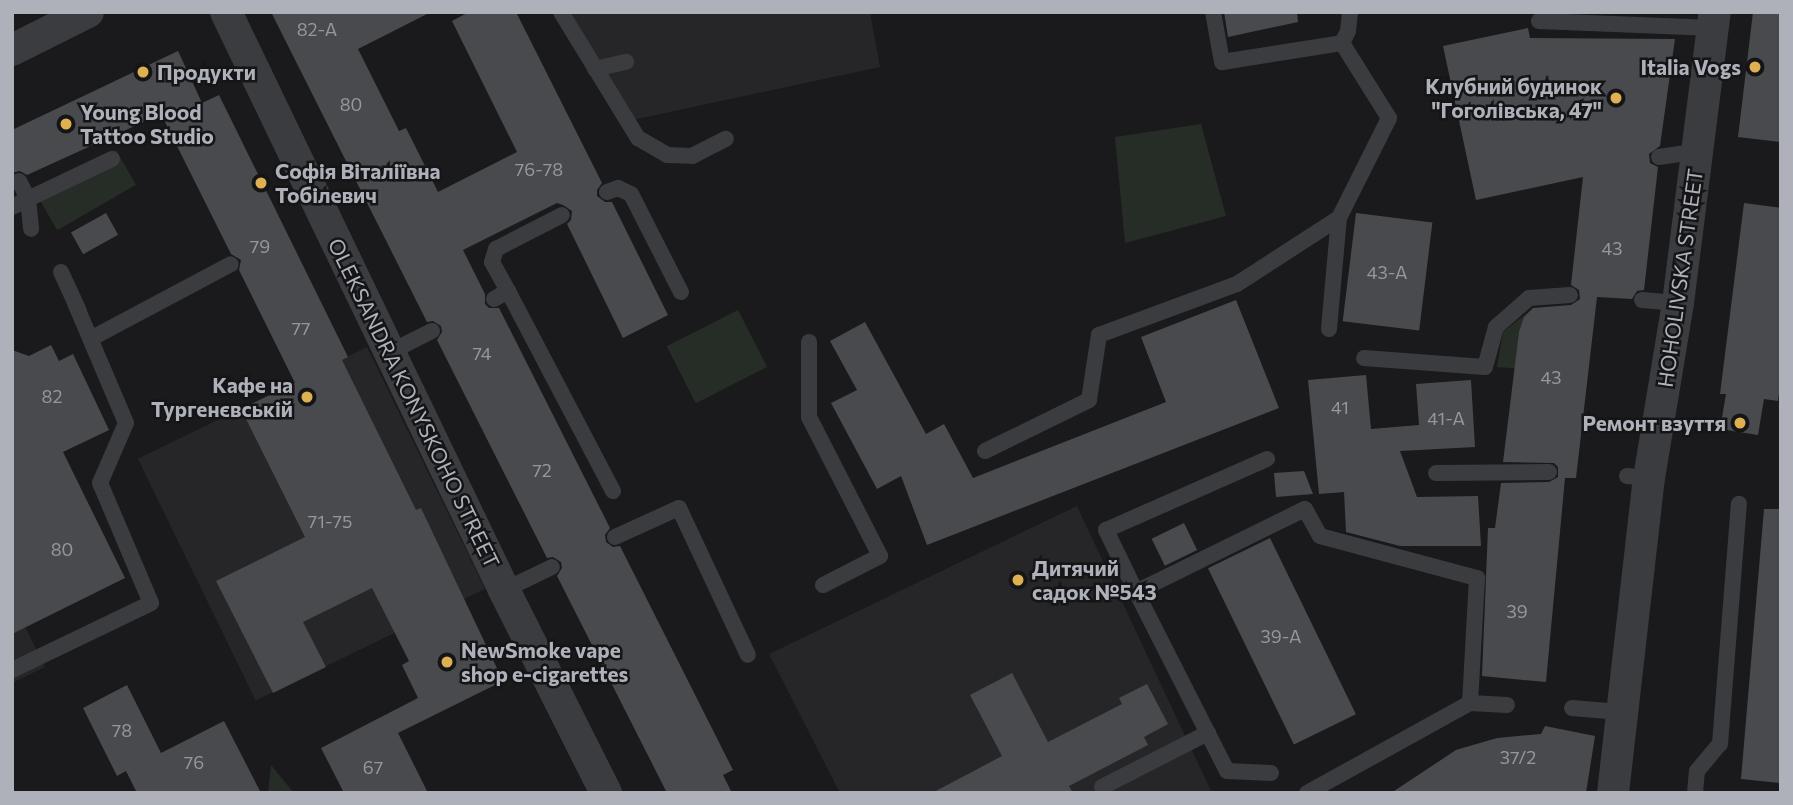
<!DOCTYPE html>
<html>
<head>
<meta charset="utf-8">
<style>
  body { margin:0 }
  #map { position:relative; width:1793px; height:805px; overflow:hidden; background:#1a1a1c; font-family:Commissioner,sans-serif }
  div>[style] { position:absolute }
  .built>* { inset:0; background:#262629; transform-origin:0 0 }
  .green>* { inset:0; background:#262d27; transform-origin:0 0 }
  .building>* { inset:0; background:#494a4e; transform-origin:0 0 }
  .lane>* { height:16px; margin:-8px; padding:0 8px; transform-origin:8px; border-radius:8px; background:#3b3c40 }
  .street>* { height:32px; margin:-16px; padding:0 16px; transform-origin:16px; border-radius:16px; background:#3b3c40 }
  .dots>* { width:19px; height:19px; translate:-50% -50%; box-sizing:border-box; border:4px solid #151517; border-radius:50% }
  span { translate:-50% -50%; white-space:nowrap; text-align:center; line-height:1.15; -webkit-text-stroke:5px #151517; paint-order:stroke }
  .number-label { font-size:18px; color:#95979f }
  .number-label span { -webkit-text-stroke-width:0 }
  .poi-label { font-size:21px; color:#aeb1ba; font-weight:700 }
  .right { translate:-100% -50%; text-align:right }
  .left { translate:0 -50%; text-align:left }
  .street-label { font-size:21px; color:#aeb1ba }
  .frame { position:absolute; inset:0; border:14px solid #aeb1ba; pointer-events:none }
</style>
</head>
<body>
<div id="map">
  <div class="built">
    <div style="clip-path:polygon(557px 12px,870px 12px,880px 67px,623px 122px)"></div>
    <div style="left:367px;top:347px;width:269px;height:255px;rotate:64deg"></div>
    <div style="clip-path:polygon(1077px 506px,1212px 793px,840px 793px,769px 654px)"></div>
    <div style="clip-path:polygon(12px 600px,45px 667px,12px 683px)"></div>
  </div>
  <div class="green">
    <div style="clip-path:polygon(1201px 124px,1226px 216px,1125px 243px,1115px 137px)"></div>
    <div style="left:116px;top:150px;width:40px;height:91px;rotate:60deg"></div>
    <div style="left:738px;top:310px;width:64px;height:80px;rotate:63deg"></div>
    <div style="clip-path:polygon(1531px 310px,1524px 369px,1497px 367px,1503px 332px)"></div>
    <div style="clip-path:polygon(271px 765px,294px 793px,268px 793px)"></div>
  </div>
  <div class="building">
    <div style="clip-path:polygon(271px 12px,431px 12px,358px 49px,399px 131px,406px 128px,438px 192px,517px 152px,452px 21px,469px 12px,516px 12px,602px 183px,597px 190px,597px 196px,605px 202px,612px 202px,668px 315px,623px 338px,567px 224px,571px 220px,572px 211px,563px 205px,557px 203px,463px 250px,485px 294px,485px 304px,489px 308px,499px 308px,610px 528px,605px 535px,606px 542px,613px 547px,620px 546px,733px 770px,723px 775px,732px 793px,667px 793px,557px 576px,562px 568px,561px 562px,553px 557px,547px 558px,437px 340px,442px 332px,441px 326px,433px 321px,427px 322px)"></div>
    <div style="clip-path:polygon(1224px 12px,1297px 12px,1298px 22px,1228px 37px)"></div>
    <div style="clip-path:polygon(1753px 12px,1781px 12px,1781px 142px,1738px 137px)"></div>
    <div style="clip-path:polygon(1528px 28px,1530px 38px,1675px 39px,1660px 146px,1649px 154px,1650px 163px,1658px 167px,1644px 290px,1637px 291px,1632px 299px,1597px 297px,1576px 478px,1565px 478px,1546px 682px,1482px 676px,1488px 528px,1495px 528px,1501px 483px,1549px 482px,1558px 477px,1558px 467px,1554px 463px,1503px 462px,1519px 332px,1524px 317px,1533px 308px,1571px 305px,1580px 299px,1579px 290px,1571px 285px,1583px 177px,1476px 200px,1443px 46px)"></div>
    <div style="clip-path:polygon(178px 51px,202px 103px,219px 95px,348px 357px,342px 360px,416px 510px,421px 508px,503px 681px,398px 733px,428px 793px,344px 793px,321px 748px,418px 698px,402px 665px,409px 661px,372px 588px,303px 622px,326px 667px,273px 693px,216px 581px,305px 537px,241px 409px,295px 383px,239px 270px,241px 260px,231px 254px,161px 114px,27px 175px,20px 171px,12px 173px,12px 130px)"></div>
    <div style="clip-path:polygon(1744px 203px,1781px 208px,1781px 376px,1778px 401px,1764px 399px,1758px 435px,1720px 429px,1726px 394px,1720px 394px)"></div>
    <div style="left:106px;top:213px;width:25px;height:40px;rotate:61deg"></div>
    <div style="left:1356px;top:213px;width:77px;height:109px;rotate:7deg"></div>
    <div style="clip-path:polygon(1236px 300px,1279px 408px,927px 545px,901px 476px,877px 489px,831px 403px,857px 390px,830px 341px,865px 322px,926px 434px,944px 424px,973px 478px,1166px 402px,1141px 337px)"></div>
    <div style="clip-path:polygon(51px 345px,59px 361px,73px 354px,109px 430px,63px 452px,125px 578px,12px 634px,12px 350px,29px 356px)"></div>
    <div style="clip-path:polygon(1366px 375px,1371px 429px,1419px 425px,1416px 384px,1471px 380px,1475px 447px,1400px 451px,1417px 497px,1478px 496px,1481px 546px,1400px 546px,1346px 532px,1344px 492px,1319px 494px,1308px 380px)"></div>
    <div style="clip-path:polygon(1304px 471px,1313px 494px,1276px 497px,1274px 473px)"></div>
    <div style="clip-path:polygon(1764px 509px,1781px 509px,1781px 783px,1741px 779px)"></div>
    <div style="left:1184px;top:523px;width:30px;height:36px;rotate:64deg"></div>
    <div style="left:1270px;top:538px;width:196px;height:69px;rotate:64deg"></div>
    <div style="clip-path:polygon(1012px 673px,1048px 742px,1122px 704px,1119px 698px,1147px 684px,1168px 724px,1144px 737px,1148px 745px,1069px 786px,1073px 793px,932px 793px,1002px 756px,970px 695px)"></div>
    <div style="clip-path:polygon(127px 685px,161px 753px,224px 721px,261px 793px,137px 793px,126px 771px,117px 776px,83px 708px)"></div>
    <div style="clip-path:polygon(1545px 726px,1595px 736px,1586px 793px,1391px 793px,1456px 750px,1497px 738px,1541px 734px)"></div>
  </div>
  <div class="lane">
    <div style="left:561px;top:12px;width:148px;rotate:58.6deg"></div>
    <div style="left:638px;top:138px;width:34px;rotate:30deg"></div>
    <div style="left:667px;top:155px;width:25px;rotate:2deg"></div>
    <div style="left:692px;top:156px;width:38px;rotate:-27deg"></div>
    <div style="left:1213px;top:12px;width:51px;rotate:79.8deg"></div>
    <div style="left:1222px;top:62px;width:121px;rotate:-9deg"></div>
    <div style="left:1539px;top:21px;width:174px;rotate:2.3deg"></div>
    <div style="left:1342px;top:43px;width:13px;rotate:-63deg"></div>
    <div style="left:1348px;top:31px;width:19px;rotate:-84deg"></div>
    <div style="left:595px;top:69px;width:32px;rotate:-13deg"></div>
    <div style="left:1659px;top:157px;width:40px;rotate:-8.5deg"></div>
    <div style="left:19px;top:181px;width:20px;rotate:63deg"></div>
    <div style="left:28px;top:199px;width:93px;rotate:-25.5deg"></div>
    <div style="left:607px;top:192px;width:12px;rotate:-20deg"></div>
    <div style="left:618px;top:188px;width:14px;rotate:25deg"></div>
    <div style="left:631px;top:194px;width:110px;rotate:63deg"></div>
    <div style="left:12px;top:207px;width:18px;rotate:-27deg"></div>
    <div style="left:28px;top:199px;width:30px;rotate:84deg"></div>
    <div style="left:61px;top:272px;width:43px;rotate:65.2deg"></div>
    <div style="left:508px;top:291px;width:226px;rotate:62.3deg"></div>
    <div style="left:494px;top:299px;width:16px;rotate:-30deg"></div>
    <div style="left:508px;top:291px;width:33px;rotate:-119deg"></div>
    <div style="left:492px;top:262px;width:14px;rotate:-73deg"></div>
    <div style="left:496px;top:249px;width:74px;rotate:-27.3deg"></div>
    <div style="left:1642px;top:300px;width:36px;rotate:5deg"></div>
    <div style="left:1329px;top:329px;width:111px;rotate:-84.9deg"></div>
    <div style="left:1339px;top:218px;width:112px;rotate:-63.4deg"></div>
    <div style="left:1389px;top:118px;width:89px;rotate:-122.1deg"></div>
    <div style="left:92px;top:338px;width:157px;rotate:-28deg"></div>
    <div style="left:809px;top:342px;width:75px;rotate:90deg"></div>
    <div style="left:809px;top:417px;width:156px;rotate:62.9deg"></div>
    <div style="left:880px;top:556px;width:64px;rotate:153deg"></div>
    <div style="left:390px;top:352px;width:47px;rotate:-26.6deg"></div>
    <div style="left:1364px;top:358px;width:121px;rotate:4.3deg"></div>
    <div style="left:1485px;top:367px;width:41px;rotate:-74.6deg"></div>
    <div style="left:1496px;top:327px;width:44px;rotate:-41.3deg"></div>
    <div style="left:1529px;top:298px;width:41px;rotate:-4.2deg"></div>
    <div style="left:985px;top:451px;width:116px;rotate:-26.1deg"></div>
    <div style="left:1089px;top:400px;width:66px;rotate:-81.3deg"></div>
    <div style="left:1099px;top:335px;width:147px;rotate:-20.3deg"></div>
    <div style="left:1237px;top:284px;width:121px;rotate:-32.9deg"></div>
    <div style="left:1436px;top:473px;width:113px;rotate:-0.5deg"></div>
    <div style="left:1627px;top:476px;width:22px;rotate:5deg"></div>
    <div style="left:615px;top:537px;width:70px;rotate:-24.4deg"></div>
    <div style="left:679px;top:508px;width:162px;rotate:64.9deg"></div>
    <div style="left:504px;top:590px;width:53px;rotate:-25.6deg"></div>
    <div style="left:1136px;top:592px;width:69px;rotate:-115.8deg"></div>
    <div style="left:1106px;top:530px;width:176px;rotate:-23.8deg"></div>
    <div style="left:12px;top:670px;width:154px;rotate:-25.7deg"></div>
    <div style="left:151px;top:603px;width:130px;rotate:-113deg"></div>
    <div style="left:100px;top:483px;width:65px;rotate:-66.6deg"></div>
    <div style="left:126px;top:423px;width:130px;rotate:-113deg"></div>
    <div style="left:1572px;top:708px;width:48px;rotate:4.8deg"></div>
    <div style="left:1271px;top:773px;width:44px;rotate:-177.4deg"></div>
    <div style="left:1227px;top:771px;width:201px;rotate:-116.9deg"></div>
    <div style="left:1136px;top:592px;width:188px;rotate:-26.2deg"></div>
    <div style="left:1305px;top:509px;width:31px;rotate:61deg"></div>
    <div style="left:1320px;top:536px;width:163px;rotate:15deg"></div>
    <div style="left:1477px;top:578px;width:125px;rotate:93.2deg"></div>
    <div style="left:1470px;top:703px;width:37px;rotate:3deg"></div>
    <div style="left:1102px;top:787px;width:119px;rotate:-27deg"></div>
    <div style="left:1307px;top:793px;width:186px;rotate:-28.9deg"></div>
    <div style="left:1695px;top:793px;width:22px;rotate:-85deg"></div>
    <div style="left:1697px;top:771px;width:35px;rotate:-50deg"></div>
    <div style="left:1720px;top:744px;width:241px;rotate:-85.5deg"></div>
  </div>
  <div class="street">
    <div style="left:226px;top:12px;width:641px;rotate:64.31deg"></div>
    <div style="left:504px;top:590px;width:227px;rotate:63.3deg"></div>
    <div style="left:12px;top:50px;width:85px;rotate:-26.6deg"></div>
    <div style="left:1613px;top:793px;width:317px;rotate:-83.5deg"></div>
    <div style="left:1649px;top:478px;width:177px;rotate:-80.6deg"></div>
    <div style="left:1678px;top:303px;width:293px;rotate:-82.8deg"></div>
  </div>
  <div class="dots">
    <div style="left:1755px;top:67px;background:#dfb04f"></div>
    <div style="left:143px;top:72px;background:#dfb04f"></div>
    <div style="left:1616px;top:98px;background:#dfb04f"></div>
    <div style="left:66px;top:124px;background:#dfb04f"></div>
    <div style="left:261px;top:183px;background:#dfb04f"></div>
    <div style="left:307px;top:397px;background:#dfb04f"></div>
    <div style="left:1740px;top:423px;background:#dfb04f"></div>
    <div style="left:1018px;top:580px;background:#dfb04f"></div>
    <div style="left:447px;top:662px;background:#dfb04f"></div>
  </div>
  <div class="number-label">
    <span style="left:317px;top:29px">82-А</span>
    <span style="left:351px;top:104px">80</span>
    <span style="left:539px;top:169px">76-78</span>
    <span style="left:260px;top:246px">79</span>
    <span style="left:1612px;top:248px">43</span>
    <span style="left:1387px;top:272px">43-А</span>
    <span style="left:301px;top:328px">77</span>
    <span style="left:482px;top:353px">74</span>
    <span style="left:1551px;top:377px">43</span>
    <span style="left:52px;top:396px">82</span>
    <span style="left:1340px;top:407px">41</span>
    <span style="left:1446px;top:418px">41-А</span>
    <span style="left:542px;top:470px">72</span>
    <span style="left:330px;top:521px">71-75</span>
    <span style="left:62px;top:549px">80</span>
    <span style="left:1517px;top:611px">39</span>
    <span style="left:1281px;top:636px">39-А</span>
    <span style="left:122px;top:730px">78</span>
    <span style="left:1518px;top:757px">37/2</span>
    <span style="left:194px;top:762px">76</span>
    <span style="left:373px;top:767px">67</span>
  </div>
  <div class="poi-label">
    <span class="right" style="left:1741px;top:67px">Italia Vogs</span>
    <span class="left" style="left:157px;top:72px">Продукти</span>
    <span class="right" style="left:1602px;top:98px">Клубний будинок<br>"Гоголівська, 47"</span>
    <span class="left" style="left:80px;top:124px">Young Blood<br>Tattoo Studio</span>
    <span class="left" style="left:275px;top:183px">Софія Віталіївна<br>Тобілевич</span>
    <span class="right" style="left:293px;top:397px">Кафе на<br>Тургенєвській</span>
    <span class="right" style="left:1726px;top:423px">Ремонт взуття</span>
    <span class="left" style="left:1032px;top:580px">Дитячий<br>садок №543</span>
    <span class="left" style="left:461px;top:662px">NewSmoke vape<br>shop e-cigarettes</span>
  </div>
  <div class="street-label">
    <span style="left:1680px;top:278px;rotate:-82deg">HOHOLIVSKA STREET</span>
    <span style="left:414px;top:403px;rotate:64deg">OLEKSANDRA KONYSKOHO STREET</span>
  </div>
  <div class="frame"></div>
</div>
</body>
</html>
